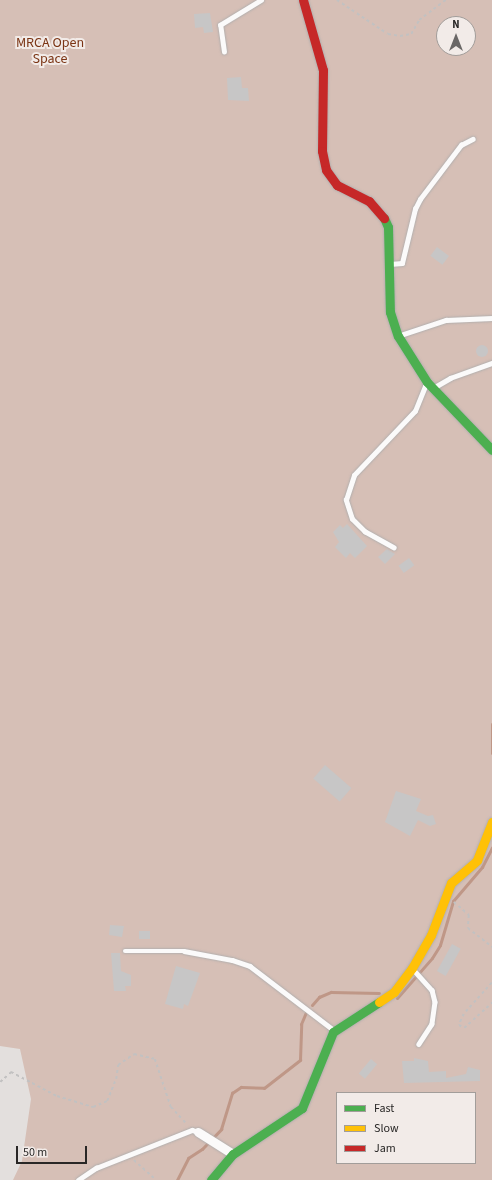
<!DOCTYPE html>
<html>
<head>
<meta charset="utf-8">
<style>
  body { margin:0 }
  #map { position:relative; width:492px; height:1180px; overflow:hidden; background:#e3dfdd; font-family:"Source Sans 3",sans-serif }
  div>[style] { position:absolute }
  .green>* { inset:0; background:#d6bfb6 }
  .stream>* { height:3px; margin:-1.5px; padding:0 1.5px; transform-origin:1.5px; border-radius:1.5px; background:#bf9787 }
  .building>* { inset:0; background:#c7c6c6; transform-origin:0 0 }
  .round { border-radius:50% }
  .path>* { height:1.5px; margin-top:-0.75px; transform-origin:0; background:repeating-linear-gradient(90deg,#c2c1c1 0 3px,transparent 0 6px) }
  .roads { filter:drop-shadow(0 0 1px #b2afae) drop-shadow(0 0 1px #b2afae) }
  .lane>* { height:4.5px; margin:-2.25px; padding:0 2.25px; transform-origin:2.25px; border-radius:2.25px; background:#fbfafa }
  .street>* { height:9px; margin:-4.5px; padding:0 4.5px; transform-origin:4.5px; border-radius:4.5px; background:#fbfafa }
  .fast>* { height:9px; margin:-4.5px; padding:0 4.5px; transform-origin:4.5px; border-radius:4.5px; background:#4caf50 }
  .slow>* { height:9px; margin:-4.5px; padding:0 4.5px; transform-origin:4.5px; border-radius:4.5px; background:#ffc107 }
  .jam>* { height:9px; margin:-4.5px; padding:0 4.5px; transform-origin:4.5px; border-radius:4.5px; background:#c62828 }
  span { translate:-50% -50%; white-space:nowrap; text-align:center; line-height:1.15; -webkit-text-stroke:4px #f2ebe8; paint-order:stroke }
  .park-label { font-size:14px; color:#7b3414 }
  .legend { position:absolute; left:336px; top:1092px; width:140px; height:72px; box-sizing:border-box; background:#f2ebe8; border:1px solid #a29d9a; margin:0; padding:5px 7px; list-style:none; font-size:12px; color:#292726 }
  .legend li { display:flex; align-items:center; gap:8px; height:20px }
  .legend b { width:20px; border:1px solid #a29d9a }
  .north { position:absolute; left:436px; top:16px; width:40px; height:40px; box-sizing:border-box; background:#f2ebe8; border:1px solid #a29d9a; border-radius:50%; rotate:0deg; font-size:11px; font-weight:700; line-height:16px; text-align:center; color:#292726 }
  .north::after { content:''; display:block; margin:auto; width:14px; height:18px; background:#6a6766; clip-path:polygon(50% 0,100% 100%,50% 72%,0 100%) }
  .scale { position:absolute; left:16px; top:1146px; width:71px; height:18px; box-sizing:border-box; border:2px solid #292726; border-top:0; padding-left:5px; font-size:12px; line-height:14px; white-space:nowrap; color:#292726; -webkit-text-stroke:3px #f2ebe8; paint-order:stroke }
</style>
</head>
<body>
<div id="map">
  <div class="green">
    <div style="clip-path:polygon(evenodd,0 0,492px 0,492px 1180px,13px 1180px,22px 1161px,31px 1099px,20px 1049px,0 1046px,0 0,444px 24px,468px 24px,468px 48px,444px 48px,444px 24px,0 0,337px 1093px,475px 1093px,475px 1163px,337px 1163px,337px 1093px)"></div>
  </div>
  <div class="stream">
    <div style="left:492px;top:724px;width:29px;rotate:90deg"></div>
    <div style="left:397px;top:998px;width:53px;rotate:-48.8deg"></div>
    <div style="left:432px;top:958px;width:15px;rotate:-58deg"></div>
    <div style="left:440px;top:945px;width:46px;rotate:-73.5deg"></div>
    <div style="left:453px;top:901px;width:45px;rotate:-49.5deg"></div>
    <div style="left:482px;top:867px;width:22px;rotate:-63deg"></div>
    <div style="left:312px;top:1005px;width:11px;rotate:-49deg"></div>
    <div style="left:319px;top:997px;width:13px;rotate:-23deg"></div>
    <div style="left:331px;top:992px;width:48px;rotate:1.2deg"></div>
    <div style="left:177px;top:1180px;width:25px;rotate:-63deg"></div>
    <div style="left:188px;top:1158px;width:17px;rotate:-33deg"></div>
    <div style="left:202px;top:1149px;width:28px;rotate:-46deg"></div>
    <div style="left:221px;top:1129px;width:38px;rotate:-73deg"></div>
    <div style="left:232px;top:1093px;width:11px;rotate:-34deg"></div>
    <div style="left:241px;top:1087px;width:23px;rotate:2deg"></div>
    <div style="left:264px;top:1088px;width:46px;rotate:-37.9deg"></div>
    <div style="left:300px;top:1060px;width:36px;rotate:-88deg"></div>
    <div style="left:301px;top:1024px;width:13px;rotate:-67deg"></div>
  </div>
  <div class="building">
    <div style="clip-path:polygon(210px 13px,213px 32px,204px 33px,203px 27px,195px 28px,194px 14px)"></div>
    <div style="clip-path:polygon(241px 77px,242px 88px,248px 88px,249px 101px,228px 100px,227px 78px)"></div>
    <div style="left:437px;top:247px;width:15px;height:11px;rotate:37deg"></div>
    <div class="round" style="left:476px;top:345px;width:12px;height:12px"></div>
    <div style="clip-path:polygon(347px 524px,367px 546px,355px 558px,350px 553px,346px 558px,335px 547px,339px 542px,333px 532px,340px 525px,343px 528px)"></div>
    <div style="clip-path:polygon(387px 549px,395px 554px,385px 564px,378px 557px)"></div>
    <div style="left:409px;top:558px;width:9px;height:13px;rotate:54deg"></div>
    <div style="left:325px;top:765px;width:35px;height:18px;rotate:41deg"></div>
    <div style="clip-path:polygon(396px 791px,421px 799px,416px 811px,428px 816px,433px 815px,436px 824px,430px 826px,418px 820px,410px 836px,385px 822px)"></div>
    <div style="clip-path:polygon(110px 925px,124px 926px,122px 937px,109px 935px)"></div>
    <div style="left:139px;top:931px;width:11px;height:8px"></div>
    <div style="left:452px;top:944px;width:10px;height:31px;rotate:29deg"></div>
    <div style="clip-path:polygon(111px 953px,120px 953px,121px 971px,131px 975px,131px 986px,125px 986px,126px 991px,114px 991px)"></div>
    <div style="clip-path:polygon(176px 966px,200px 973px,188px 1006px,184px 1004px,183px 1009px,165px 1004px)"></div>
    <div style="clip-path:polygon(414px 1058px,428px 1061px,429px 1072px,446px 1071px,446px 1078px,466px 1074px,468px 1067px,480px 1070px,480px 1081px,404px 1083px,402px 1061px,414px 1061px)"></div>
    <div style="left:371px;top:1059px;width:8px;height:19px;rotate:40deg"></div>
  </div>
  <div class="path">
    <div style="left:337px;top:0;width:61px;rotate:33.7deg"></div>
    <div style="left:388px;top:34px;width:12px;rotate:9deg"></div>
    <div style="left:400px;top:36px;width:11px;rotate:-10deg"></div>
    <div style="left:411px;top:34px;width:16px;rotate:-60deg"></div>
    <div style="left:419px;top:20px;width:34px;rotate:-37deg"></div>
    <div style="left:454px;top:902px;width:20px;rotate:41deg"></div>
    <div style="left:469px;top:915px;width:13px;rotate:94deg"></div>
    <div style="left:468px;top:928px;width:31px;rotate:38deg"></div>
    <div style="left:492px;top:983px;width:42px;rotate:132.1deg"></div>
    <div style="left:464px;top:1014px;width:12px;rotate:114deg"></div>
    <div style="left:459px;top:1025px;width:6px;rotate:31deg"></div>
    <div style="left:464px;top:1028px;width:38px;rotate:-42deg"></div>
    <div style="left:0;top:1082px;width:15px;rotate:-42deg"></div>
    <div style="left:11px;top:1072px;width:52px;rotate:27.6deg"></div>
    <div style="left:57px;top:1096px;width:38px;rotate:17deg"></div>
    <div style="left:93px;top:1107px;width:15px;rotate:-23deg"></div>
    <div style="left:107px;top:1101px;width:24px;rotate:-68deg"></div>
    <div style="left:116px;top:1079px;width:14px;rotate:-82deg"></div>
    <div style="left:118px;top:1065px;width:19px;rotate:-35deg"></div>
    <div style="left:134px;top:1054px;width:22px;rotate:13deg"></div>
    <div style="left:155px;top:1059px;width:51px;rotate:71.6deg"></div>
    <div style="left:171px;top:1107px;width:23px;rotate:47deg"></div>
    <div style="left:134px;top:1160px;width:30px;rotate:42deg"></div>
  </div>
  <div class="roads">
    <div class="lane">
      <div style="left:224px;top:52px;width:27px;rotate:-98deg"></div>
      <div style="left:220px;top:25px;width:48px;rotate:-31.4deg"></div>
      <div style="left:390px;top:264px;width:12px;rotate:-5deg"></div>
      <div style="left:402px;top:263px;width:56px;rotate:-76.5deg"></div>
      <div style="left:415px;top:209px;width:11px;rotate:-63deg"></div>
      <div style="left:420px;top:199px;width:68px;rotate:-52.8deg"></div>
      <div style="left:461px;top:145px;width:13px;rotate:-27deg"></div>
      <div style="left:398px;top:336px;width:51px;rotate:-18.4deg"></div>
      <div style="left:446px;top:320px;width:46px;rotate:-2.5deg"></div>
      <div style="left:433px;top:388px;width:20px;rotate:-30deg"></div>
      <div style="left:450px;top:378px;width:45px;rotate:-19.7deg"></div>
      <div style="left:394px;top:548px;width:33px;rotate:-151deg"></div>
      <div style="left:365px;top:532px;width:18px;rotate:-135deg"></div>
      <div style="left:352px;top:519px;width:20px;rotate:-108deg"></div>
      <div style="left:346px;top:500px;width:26px;rotate:-72deg"></div>
      <div style="left:354px;top:475px;width:88px;rotate:-46.4deg"></div>
      <div style="left:415px;top:411px;width:29px;rotate:-68deg"></div>
      <div style="left:125px;top:951px;width:59px"></div>
      <div style="left:184px;top:951px;width:49px;rotate:10.6deg"></div>
      <div style="left:232px;top:960px;width:19px;rotate:18deg"></div>
      <div style="left:250px;top:966px;width:107px;rotate:37.4deg"></div>
      <div style="left:412px;top:968px;width:30px;rotate:48deg"></div>
      <div style="left:432px;top:990px;width:12px;rotate:76deg"></div>
      <div style="left:435px;top:1002px;width:22px;rotate:98deg"></div>
      <div style="left:432px;top:1024px;width:24px;rotate:123deg"></div>
      <div style="left:78px;top:1180px;width:22px;rotate:-34deg"></div>
      <div style="left:96px;top:1168px;width:103px;rotate:-21.6deg"></div>
      <div style="left:192px;top:1130px;width:6px;rotate:18deg"></div>
    </div>
    <div class="street">
      <div style="left:198px;top:1132px;width:41px;rotate:32.2deg"></div>
    </div>
    <div class="fast">
      <div style="left:384px;top:218px;width:10px;rotate:66deg"></div>
      <div style="left:388px;top:227px;width:85px;rotate:88.7deg"></div>
      <div style="left:390px;top:312px;width:25px;rotate:72deg"></div>
      <div style="left:398px;top:336px;width:54px;rotate:57.8deg"></div>
      <div style="left:427px;top:382px;width:94px;rotate:46.3deg"></div>
      <div style="left:211px;top:1180px;width:34px;rotate:-50deg"></div>
      <div style="left:233px;top:1154px;width:83px;rotate:-33.7deg"></div>
      <div style="left:302px;top:1108px;width:82px;rotate:-67.8deg"></div>
      <div style="left:333px;top:1032px;width:55px;rotate:-33.1deg"></div>
    </div>
    <div class="slow">
      <div style="left:379px;top:1002px;width:18px;rotate:-34deg"></div>
      <div style="left:394px;top:992px;width:30px;rotate:-53deg"></div>
      <div style="left:412px;top:968px;width:38px;rotate:-60deg"></div>
      <div style="left:431px;top:935px;width:56px;rotate:-69deg"></div>
      <div style="left:451px;top:883px;width:35px;rotate:-41deg"></div>
      <div style="left:477px;top:860px;width:41px;rotate:-68.5deg"></div>
    </div>
    <div class="jam">
      <div style="left:303px;top:0;width:73px;rotate:74.1deg"></div>
      <div style="left:323px;top:70px;width:81px;rotate:90.7deg"></div>
      <div style="left:322px;top:151px;width:19px;rotate:78deg"></div>
      <div style="left:326px;top:170px;width:19px;rotate:54deg"></div>
      <div style="left:337px;top:185px;width:36px;rotate:27deg"></div>
      <div style="left:369px;top:201px;width:23px;rotate:49deg"></div>
    </div>
  </div>
  <div class="park-label">
    <span style="left:50px;top:51px">MRCA Open<br>Space</span>
  </div>
  <ul class="legend">
  <li><b style="height:5px;background:#4caf50"></b>Fast</li>
  <li><b style="height:5px;background:#ffc107"></b>Slow</li>
  <li><b style="height:5px;background:#c62828"></b>Jam</li>
  </ul>
  <div class="north">N</div>
  <div class="scale">50 m</div>
</div>
</body>
</html>
